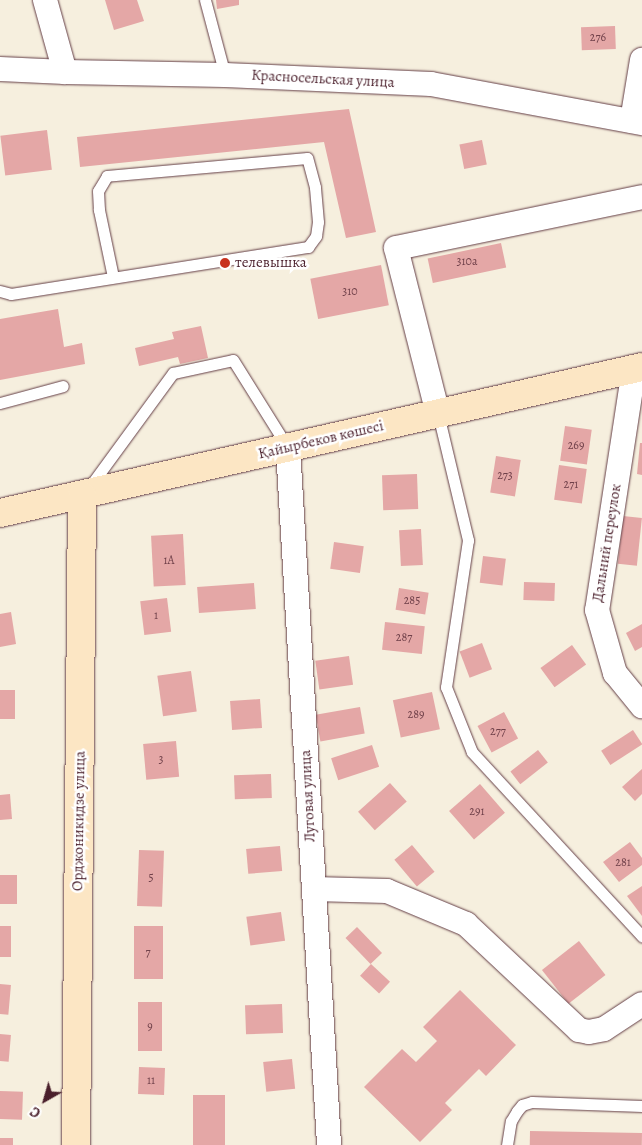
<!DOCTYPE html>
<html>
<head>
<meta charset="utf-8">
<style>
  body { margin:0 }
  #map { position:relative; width:642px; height:1145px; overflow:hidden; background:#f6efde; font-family:Alegreya,serif }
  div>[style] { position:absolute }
  .building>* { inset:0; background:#e4a7a6; transform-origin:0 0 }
  .roads { filter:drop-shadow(0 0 1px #643e46) drop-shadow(0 0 1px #643e46) }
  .lane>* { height:11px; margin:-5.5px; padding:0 5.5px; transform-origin:5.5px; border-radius:5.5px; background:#fff }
  .street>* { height:24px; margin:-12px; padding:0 12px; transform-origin:12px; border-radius:12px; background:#fff }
  .secondary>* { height:28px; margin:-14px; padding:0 14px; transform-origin:14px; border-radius:14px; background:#fce6c4 }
  .dots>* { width:14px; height:14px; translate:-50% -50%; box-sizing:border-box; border:2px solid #fff; border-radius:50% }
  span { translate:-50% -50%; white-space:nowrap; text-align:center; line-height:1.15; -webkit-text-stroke:5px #fff; paint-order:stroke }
  .number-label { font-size:12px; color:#70414a }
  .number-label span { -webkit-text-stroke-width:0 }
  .street-label { font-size:15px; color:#4a1f2b }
  .poi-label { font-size:15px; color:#4a1f2b }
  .left { translate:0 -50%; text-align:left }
  .north { position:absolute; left:20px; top:1075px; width:50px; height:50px; -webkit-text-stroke:4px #fff; paint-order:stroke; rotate:218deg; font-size:14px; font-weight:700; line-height:20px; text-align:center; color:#4a1f2b }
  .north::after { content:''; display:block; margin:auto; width:18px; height:22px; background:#4a1f2b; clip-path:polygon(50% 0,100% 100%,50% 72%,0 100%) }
</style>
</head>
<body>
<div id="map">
  <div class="building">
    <div style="clip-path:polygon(105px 0,137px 0,144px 21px,114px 30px)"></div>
    <div style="clip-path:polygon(216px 0,239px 0,239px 5px,217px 9px)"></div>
    <div style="left:615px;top:26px;width:23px;height:34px;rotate:88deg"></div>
    <div style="clip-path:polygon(349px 109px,376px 232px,346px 238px,324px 142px,80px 167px,77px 137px)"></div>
    <div style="left:47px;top:130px;width:40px;height:47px;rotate:83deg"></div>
    <div style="left:482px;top:140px;width:25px;height:23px;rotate:79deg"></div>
    <div style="left:501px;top:243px;width:25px;height:75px;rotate:78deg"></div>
    <div style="left:381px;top:265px;width:41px;height:72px;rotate:79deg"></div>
    <div style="clip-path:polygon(58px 309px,64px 347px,82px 343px,85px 364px,0 380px,0 319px)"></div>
    <div style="clip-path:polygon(201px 326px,208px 358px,180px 364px,178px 357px,139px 366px,135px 348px,174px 339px,172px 332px)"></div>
    <div style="left:565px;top:426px;width:27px;height:35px;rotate:8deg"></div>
    <div style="clip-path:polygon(640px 443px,642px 443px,642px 475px,637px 474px)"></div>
    <div style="left:496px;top:456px;width:25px;height:37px;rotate:9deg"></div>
    <div style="left:559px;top:465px;width:28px;height:35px;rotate:8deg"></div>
    <div style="left:417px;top:474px;width:35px;height:35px;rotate:88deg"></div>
    <div style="left:623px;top:516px;width:19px;height:48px;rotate:6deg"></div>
    <div style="left:421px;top:529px;width:36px;height:22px;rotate:87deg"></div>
    <div style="left:183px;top:534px;width:51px;height:32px;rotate:87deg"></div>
    <div style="left:334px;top:542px;width:30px;height:27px;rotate:8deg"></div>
    <div style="left:483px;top:556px;width:23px;height:27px;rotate:7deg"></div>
    <div style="left:524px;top:582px;width:31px;height:18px;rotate:2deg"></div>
    <div style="left:254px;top:583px;width:26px;height:57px;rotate:86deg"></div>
    <div style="left:399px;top:588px;width:30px;height:22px;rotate:9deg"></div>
    <div style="left:167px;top:598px;width:34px;height:27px;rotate:83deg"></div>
    <div style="clip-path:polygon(11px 612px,16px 644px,0 647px,0 614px)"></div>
    <div style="left:385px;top:622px;width:40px;height:28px;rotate:6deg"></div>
    <div style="clip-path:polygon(642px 624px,642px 647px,635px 651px,626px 633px)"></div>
    <div style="left:482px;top:643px;width:28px;height:24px;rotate:69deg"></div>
    <div style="left:572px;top:645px;width:24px;height:39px;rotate:54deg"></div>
    <div style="left:349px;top:656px;width:29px;height:34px;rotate:82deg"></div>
    <div style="left:191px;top:671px;width:41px;height:34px;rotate:82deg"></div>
    <div style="left:0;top:690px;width:15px;height:29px"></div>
    <div style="left:432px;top:692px;width:38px;height:40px;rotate:78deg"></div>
    <div style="left:260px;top:699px;width:29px;height:30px;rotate:86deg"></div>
    <div style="left:360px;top:707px;width:27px;height:45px;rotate:80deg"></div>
    <div style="left:504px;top:712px;width:30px;height:30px;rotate:62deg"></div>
    <div style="left:633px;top:730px;width:17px;height:38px;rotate:57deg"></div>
    <div style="left:176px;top:741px;width:36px;height:33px;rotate:85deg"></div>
    <div style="left:372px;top:745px;width:23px;height:43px;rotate:72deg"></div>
    <div style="left:538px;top:750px;width:16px;height:35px;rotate:52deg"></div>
    <div style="clip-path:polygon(642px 769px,642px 794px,635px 801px,622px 787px)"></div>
    <div style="left:271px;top:774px;width:24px;height:37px;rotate:88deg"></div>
    <div style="left:390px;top:783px;width:25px;height:43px;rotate:48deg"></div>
    <div style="left:480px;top:784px;width:38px;height:41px;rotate:49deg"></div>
    <div style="clip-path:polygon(10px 794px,12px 819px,0 820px,0 795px)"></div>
    <div style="clip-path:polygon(630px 842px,642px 858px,642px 865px,619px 882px,603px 862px)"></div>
    <div style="left:412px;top:845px;width:35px;height:23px;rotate:50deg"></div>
    <div style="left:280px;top:846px;width:25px;height:34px;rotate:85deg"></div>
    <div style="left:139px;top:850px;width:25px;height:56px;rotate:2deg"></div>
    <div style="left:0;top:875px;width:17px;height:29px"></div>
    <div style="clip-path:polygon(642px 886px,642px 916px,627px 896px)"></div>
    <div style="left:281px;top:912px;width:29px;height:35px;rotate:82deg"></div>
    <div style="left:0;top:926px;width:11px;height:31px"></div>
    <div style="left:163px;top:926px;width:53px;height:29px;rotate:90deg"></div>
    <div style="left:357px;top:927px;width:36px;height:16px;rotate:46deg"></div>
    <div style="left:579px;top:941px;width:43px;height:47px;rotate:52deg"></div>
    <div style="left:371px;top:964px;width:26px;height:16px;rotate:43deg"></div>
    <div style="left:0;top:984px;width:11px;height:30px;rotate:5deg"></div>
    <div style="clip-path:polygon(460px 990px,516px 1045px,486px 1076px,479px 1069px,445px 1103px,452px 1110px,420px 1142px,364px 1087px,402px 1049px,416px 1062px,437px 1041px,423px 1027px)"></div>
    <div style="left:138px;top:1002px;width:24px;height:49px"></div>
    <div style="left:282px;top:1004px;width:29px;height:37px;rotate:88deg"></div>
    <div style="left:0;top:1034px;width:11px;height:27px;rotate:5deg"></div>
    <div style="left:292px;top:1059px;width:30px;height:29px;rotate:84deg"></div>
    <div style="left:139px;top:1067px;width:26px;height:27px;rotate:2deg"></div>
    <div style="left:0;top:1091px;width:23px;height:28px;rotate:2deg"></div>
    <div style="left:193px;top:1095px;width:32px;height:50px"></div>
    <div style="left:530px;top:1131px;width:112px;height:14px;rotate:1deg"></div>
    <div style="left:0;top:1138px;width:13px;height:7px"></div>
  </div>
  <div class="roads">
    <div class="lane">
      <div style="left:205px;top:0;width:78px;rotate:75.1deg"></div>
      <div style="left:0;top:291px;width:11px;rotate:15deg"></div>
      <div style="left:11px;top:294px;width:301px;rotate:-9deg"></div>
      <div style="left:308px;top:247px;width:14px;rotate:-54deg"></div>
      <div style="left:316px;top:236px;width:14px;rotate:-82deg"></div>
      <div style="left:318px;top:222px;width:35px;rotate:-95deg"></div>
      <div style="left:315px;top:187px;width:30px;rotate:-105deg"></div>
      <div style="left:307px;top:158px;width:201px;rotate:174.9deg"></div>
      <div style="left:107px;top:176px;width:17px;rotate:121deg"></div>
      <div style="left:98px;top:191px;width:19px;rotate:87deg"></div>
      <div style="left:99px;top:210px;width:68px;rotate:78.2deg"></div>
      <div style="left:0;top:403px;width:65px;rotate:-15.1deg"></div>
      <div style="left:438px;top:414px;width:130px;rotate:76.6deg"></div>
      <div style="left:468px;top:540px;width:149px;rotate:98.5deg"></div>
      <div style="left:446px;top:687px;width:70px;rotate:68.2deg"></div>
      <div style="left:472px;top:752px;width:251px;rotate:47.3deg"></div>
      <div style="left:88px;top:489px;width:144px;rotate:-53.8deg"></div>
      <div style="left:173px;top:373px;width:61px;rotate:-12.2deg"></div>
      <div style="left:233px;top:360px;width:104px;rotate:58deg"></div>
      <div style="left:507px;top:1145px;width:24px;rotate:-81deg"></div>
      <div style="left:511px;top:1121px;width:12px;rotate:-59deg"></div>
      <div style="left:517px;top:1111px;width:8px;rotate:-50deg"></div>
      <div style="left:522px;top:1105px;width:10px;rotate:-17deg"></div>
      <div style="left:532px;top:1102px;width:110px;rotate:2.1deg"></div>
    </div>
    <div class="street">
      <div style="left:45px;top:0;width:75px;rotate:74.5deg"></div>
      <div style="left:0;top:69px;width:65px;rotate:2.6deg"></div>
      <div style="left:65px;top:72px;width:160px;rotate:1.1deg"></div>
      <div style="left:225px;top:75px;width:206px;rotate:2.5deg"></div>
      <div style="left:431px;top:84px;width:215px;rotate:10.5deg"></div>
      <div style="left:632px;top:121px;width:62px;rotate:-80.7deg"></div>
      <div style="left:634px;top:369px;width:244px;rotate:98.7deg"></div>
      <div style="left:597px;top:610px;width:66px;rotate:74.1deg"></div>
      <div style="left:615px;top:673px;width:43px;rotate:50.7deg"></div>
      <div style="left:438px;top:414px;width:171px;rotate:-104.2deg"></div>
      <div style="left:396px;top:248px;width:251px;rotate:-11.7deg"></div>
      <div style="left:288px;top:448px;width:698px;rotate:86.63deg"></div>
      <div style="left:314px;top:889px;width:73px;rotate:1.6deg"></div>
      <div style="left:387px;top:891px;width:86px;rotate:22.7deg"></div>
      <div style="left:466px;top:924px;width:155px;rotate:43.2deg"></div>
      <div style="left:579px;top:1030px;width:10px;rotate:11deg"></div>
      <div style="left:589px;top:1032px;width:15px;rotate:-11deg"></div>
      <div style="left:604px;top:1029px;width:45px;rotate:-33.3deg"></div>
    </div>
    <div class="secondary">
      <div style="left:0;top:513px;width:658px;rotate:-12.81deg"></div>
      <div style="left:76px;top:1145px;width:649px;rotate:-89.47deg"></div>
    </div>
  </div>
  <div class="dots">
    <div style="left:225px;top:263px;background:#c8321e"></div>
  </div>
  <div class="number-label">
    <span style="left:598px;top:38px">276</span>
    <span style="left:467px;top:262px">310а</span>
    <span style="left:350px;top:292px">310</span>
    <span style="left:576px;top:446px">269</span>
    <span style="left:505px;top:476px">273</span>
    <span style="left:571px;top:485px">271</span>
    <span style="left:169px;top:561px">1А</span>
    <span style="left:412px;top:601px">285</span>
    <span style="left:156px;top:616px">1</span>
    <span style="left:404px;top:638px">287</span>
    <span style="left:416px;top:715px">289</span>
    <span style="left:498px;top:732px">277</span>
    <span style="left:161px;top:760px">3</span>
    <span style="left:477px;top:812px">291</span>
    <span style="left:623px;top:863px">281</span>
    <span style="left:151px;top:878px">5</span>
    <span style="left:148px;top:953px">7</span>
    <span style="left:150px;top:1027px">9</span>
    <span style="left:151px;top:1081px">11</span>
  </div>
  <div class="street-label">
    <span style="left:323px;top:79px;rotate:3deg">Красносельская улица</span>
    <span style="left:321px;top:440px;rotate:-13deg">Қайырбеков көшесі</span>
    <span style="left:607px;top:543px;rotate:-81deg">Дальний переулок</span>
    <span style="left:308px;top:796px;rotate:-93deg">Луговая улица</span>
    <span style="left:79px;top:821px;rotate:-89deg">Орджоникидзе улица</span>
  </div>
  <div class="poi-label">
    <span class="left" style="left:235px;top:263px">телевышка</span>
  </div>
  <div class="north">С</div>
</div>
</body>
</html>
